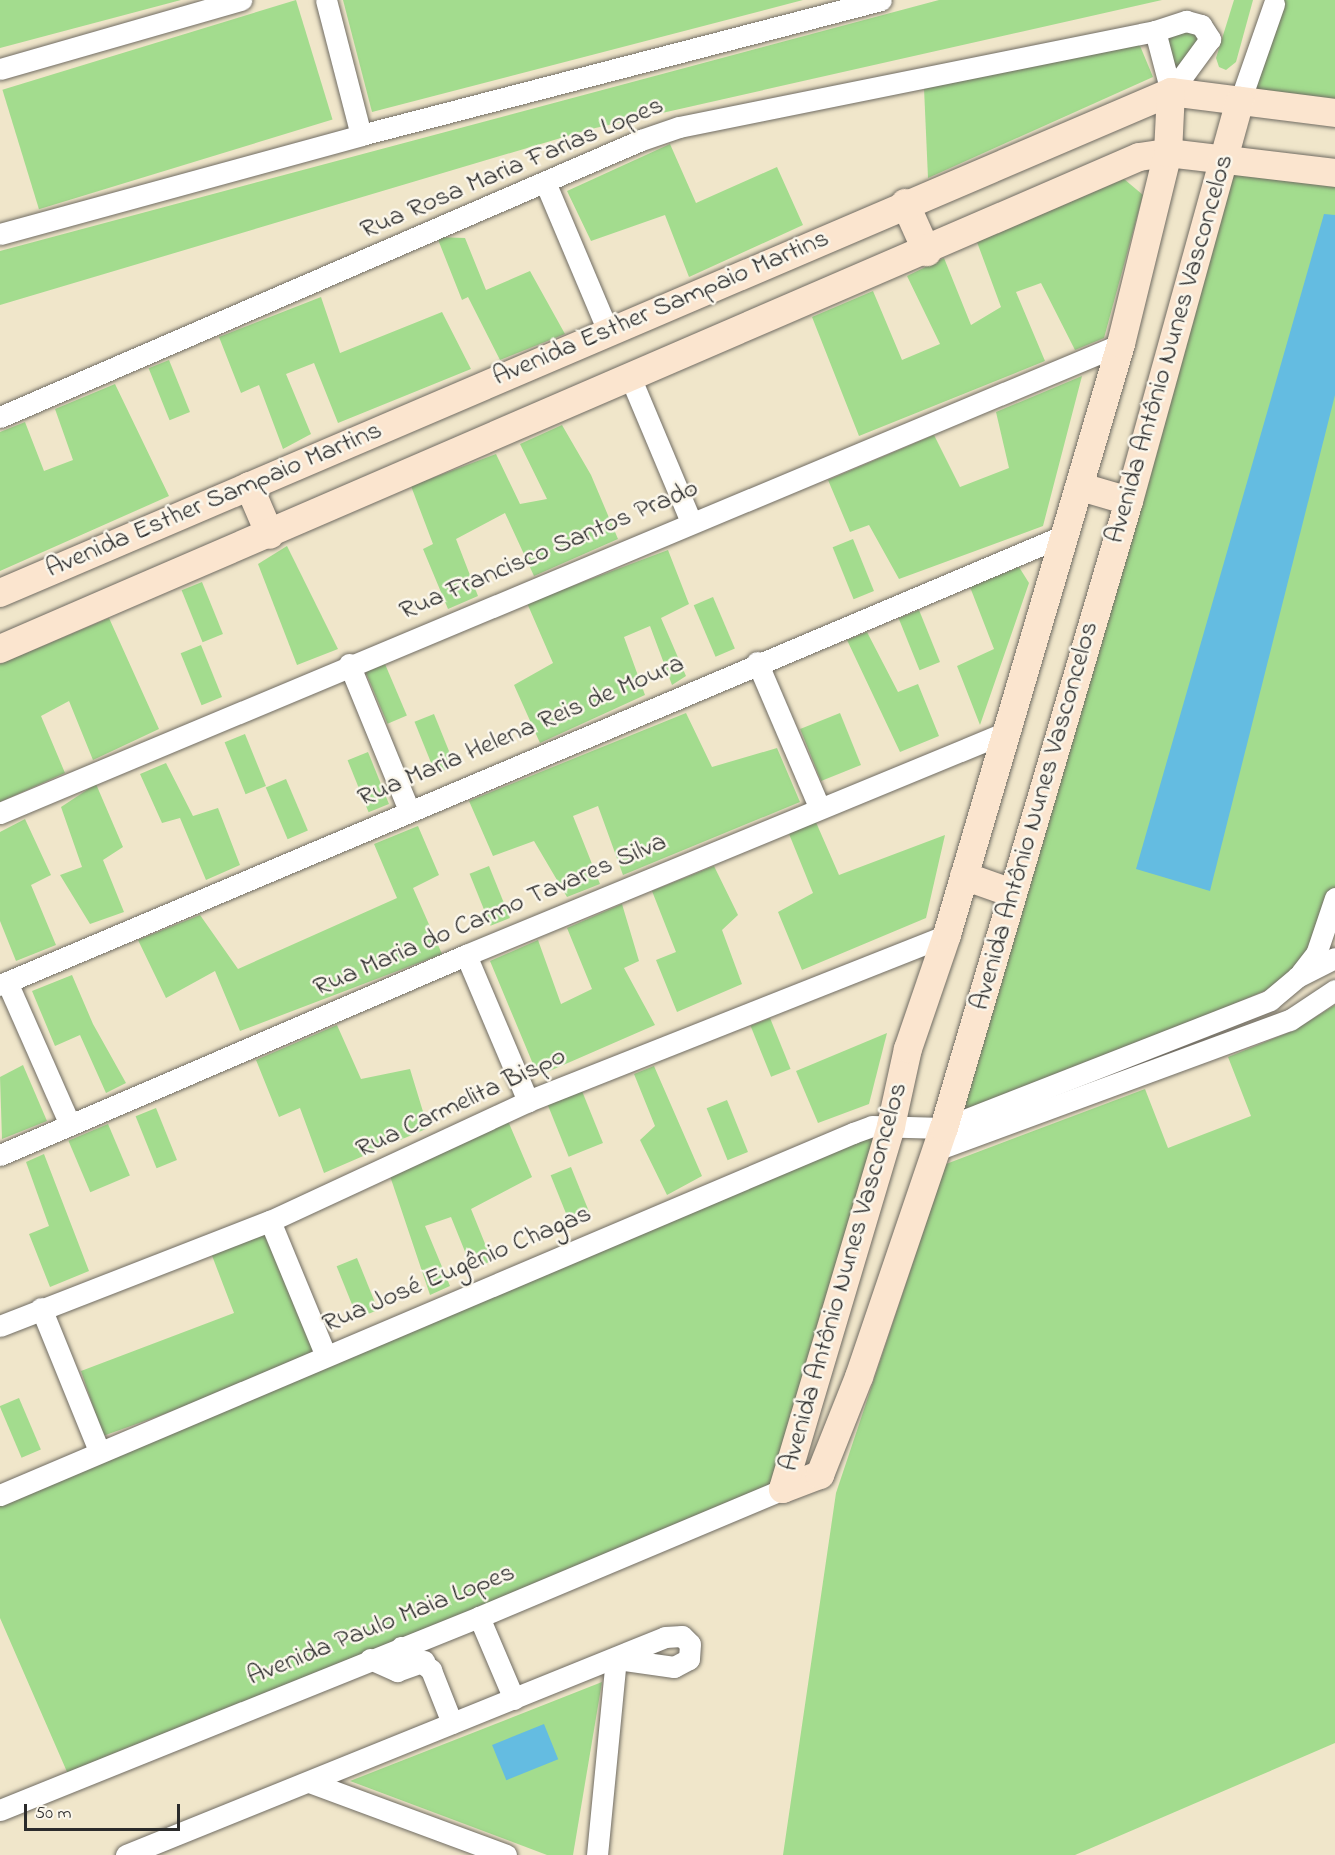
<!DOCTYPE html>
<html>
<head>
<meta charset="utf-8">
<style>
  body { margin:0 }
  #map { position:relative; width:1335px; height:1855px; overflow:hidden; background:#f0e6ca; font-family:"Indie Flower",sans-serif }
  div>[style] { position:absolute }
  .green>* { inset:0; background:#a3dc8e; transform-origin:0 0 }
  .water>* { inset:0; background:#64bce1; transform-origin:0 0 }
  .roads { filter:drop-shadow(0 0 2px #706c63) drop-shadow(0 0 2px #706c63) }
  .street>* { height:21px; margin:-10.5px; padding:0 10.5px; transform-origin:10.5px; border-radius:10.5px; background:#fff }
  .secondary>* { height:28px; margin:-14px; padding:0 14px; transform-origin:14px; border-radius:14px; background:#fbe5cf }
  span { translate:-50% -50%; white-space:nowrap; text-align:center; line-height:1.15; -webkit-text-stroke:5px #fbf7ec; paint-order:stroke }
  .street-label { font-size:27px; color:#2b2b2b }
  .scale { position:absolute; left:24px; top:1804px; width:156px; height:27px; box-sizing:border-box; border:3px solid #2b2b2b; border-top:0; padding-left:8px; font-size:18px; line-height:21px; white-space:nowrap; color:#2b2b2b; -webkit-text-stroke:4px #fbf7ec; paint-order:stroke }
</style>
</head>
<body>
<div id="map">
  <div class="green">
    <div style="clip-path:polygon(0 0,181px 0,0 48px)"></div>
    <div style="left:296px;top:0;width:125px;height:307px;rotate:73deg"></div>
    <div style="clip-path:polygon(343px 0,803px 0,372px 112px)"></div>
    <div style="clip-path:polygon(939px 0,1162px 0,591px 129px,0 305px,0 251px)"></div>
    <div style="clip-path:polygon(1234px 0,1253px 0,1236px 62px,1226px 70px,1219px 67px,1216px 58px)"></div>
    <div style="clip-path:polygon(1275px 0,1335px 0,1335px 113px,1240px 101px)"></div>
    <div style="clip-path:polygon(1172px 24px,1210px 39px,1171px 92px,1156px 41px)"></div>
    <div style="clip-path:polygon(1138px 41px,1153px 77px,928px 178px,924px 88px)"></div>
    <div style="clip-path:polygon(670px 144px,696px 203px,777px 167px,803px 225px,689px 277px,665px 215px,591px 241px,567px 191px)"></div>
    <div style="clip-path:polygon(1222px 159px,1335px 173px,1335px 898px,1297px 977px,944px 1128px)"></div>
    <div style="clip-path:polygon(1124px 179px,1143px 195px,1104px 338px,1075px 350px,1041px 283px,1016px 292px,1045px 361px,859px 436px,812px 317px,873px 291px,902px 360px,940px 344px,907px 276px,944px 258px,971px 325px,1001px 307px,977px 242px)"></div>
    <div style="clip-path:polygon(437px 237px,465px 238px,486px 290px,530px 271px,565px 334px,500px 360px,468px 297px,462px 300px)"></div>
    <div style="clip-path:polygon(321px 297px,340px 353px,442px 312px,471px 369px,338px 423px,314px 363px,286px 374px,311px 434px,283px 449px,259px 385px,241px 393px,219px 337px)"></div>
    <div style="left:169px;top:360px;width:56px;height:22px;rotate:68deg"></div>
    <div style="clip-path:polygon(1082px 376px,1043px 526px,899px 579px,869px 525px,850px 532px,828px 480px,934px 435px,960px 487px,1009px 468px,996px 412px)"></div>
    <div style="clip-path:polygon(115px 384px,169px 496px,0 571px,0 432px,25px 422px,44px 471px,73px 460px,55px 409px)"></div>
    <div style="clip-path:polygon(562px 425px,591px 475px,618px 539px,534px 576px,505px 513px,456px 539px,478px 596px,448px 609px,423px 549px,433px 544px,411px 486px,496px 454px,520px 504px,547px 499px,520px 444px)"></div>
    <div style="left:853px;top:539px;width:56px;height:22px;rotate:68deg"></div>
    <div style="clip-path:polygon(287px 546px,338px 649px,297px 665px,258px 564px)"></div>
    <div style="clip-path:polygon(668px 550px,689px 604px,661px 618px,686px 676px,672px 685px,650px 626px,624px 637px,645px 695px,540px 743px,514px 685px,553px 663px,527px 603px)"></div>
    <div style="clip-path:polygon(1019px 567px,1029px 583px,980px 725px,957px 666px,994px 649px,970px 587px)"></div>
    <div style="left:202px;top:582px;width:56px;height:22px;rotate:68deg"></div>
    <div style="left:713px;top:597px;width:56px;height:21px;rotate:67deg"></div>
    <div style="left:919px;top:610px;width:56px;height:22px;rotate:68deg"></div>
    <div style="clip-path:polygon(109px 618px,159px 729px,93px 760px,69px 701px,41px 716px,65px 773px,0 802px,0 664px)"></div>
    <div style="clip-path:polygon(867px 632px,898px 692px,918px 684px,939px 736px,900px 752px,847px 640px)"></div>
    <div style="left:201px;top:645px;width:56px;height:22px;rotate:68deg"></div>
    <div style="left:385px;top:664px;width:56px;height:21px;rotate:67deg"></div>
    <div style="clip-path:polygon(686px 713px,712px 767px,777px 748px,800px 802px,623px 875px,598px 806px,573px 816px,600px 884px,567px 897px,534px 841px,493px 856px,469px 801px)"></div>
    <div style="left:840px;top:713px;width:56px;height:43px;rotate:68deg"></div>
    <div style="left:434px;top:714px;width:56px;height:21px;rotate:68deg"></div>
    <div style="left:245px;top:734px;width:56px;height:22px;rotate:68deg"></div>
    <div style="left:368px;top:752px;width:56px;height:22px;rotate:68deg"></div>
    <div style="clip-path:polygon(166px 763px,193px 816px,218px 808px,240px 865px,206px 880px,180px 818px,162px 823px,140px 774px)"></div>
    <div style="left:286px;top:779px;width:56px;height:22px;rotate:67deg"></div>
    <div style="clip-path:polygon(96px 784px,123px 847px,103px 860px,124px 912px,90px 924px,60px 875px,82px 867px,61px 807px)"></div>
    <div style="clip-path:polygon(25px 819px,51px 875px,31px 885px,56px 945px,16px 961px,0 921px,0 832px)"></div>
    <div style="clip-path:polygon(815px 820px,839px 875px,945px 835px,926px 918px,802px 970px,778px 912px,813px 893px,787px 829px)"></div>
    <div style="clip-path:polygon(418px 826px,439px 875px,413px 888px,442px 954px,240px 1031px,215px 971px,166px 998px,138px 940px,200px 915px,238px 969px,397px 898px,374px 844px)"></div>
    <div style="left:489px;top:866px;width:56px;height:21px;rotate:68deg"></div>
    <div style="clip-path:polygon(714px 866px,738px 915px,722px 930px,742px 984px,677px 1012px,656px 960px,676px 952px,652px 891px)"></div>
    <div style="clip-path:polygon(622px 904px,639px 961px,624px 968px,655px 1025px,538px 1076px,490px 961px,538px 940px,561px 1004px,592px 989px,567px 928px)"></div>
    <div style="clip-path:polygon(72px 975px,93px 1024px,126px 1083px,106px 1093px,80px 1035px,55px 1046px,32px 991px)"></div>
    <div style="clip-path:polygon(1335px 1005px,1335px 1743px,1075px 1855px,783px 1855px,836px 1493px,946px 1164px,1145px 1089px,1168px 1148px,1251px 1116px,1228px 1057px,1295px 1030px)"></div>
    <div style="left:770px;top:1018px;width:55px;height:21px;rotate:68deg"></div>
    <div style="clip-path:polygon(337px 1025px,361px 1079px,410px 1069px,428px 1128px,324px 1173px,300px 1108px,279px 1117px,256px 1060px)"></div>
    <div style="clip-path:polygon(887px 1033px,869px 1104px,818px 1123px,796px 1071px)"></div>
    <div style="clip-path:polygon(23px 1065px,47px 1121px,2px 1139px,0 1077px)"></div>
    <div style="clip-path:polygon(654px 1066px,702px 1176px,667px 1195px,640px 1140px,655px 1126px,634px 1074px)"></div>
    <div style="left:582px;top:1091px;width:56px;height:37px;rotate:68deg"></div>
    <div style="left:727px;top:1100px;width:56px;height:22px;rotate:68deg"></div>
    <div style="left:156px;top:1108px;width:56px;height:22px;rotate:68deg"></div>
    <div style="clip-path:polygon(508px 1121px,532px 1177px,471px 1209px,492px 1261px,472px 1269px,451px 1217px,425px 1226px,450px 1286px,430px 1295px,390px 1176px)"></div>
    <div style="left:108px;top:1124px;width:56px;height:43px;rotate:67deg"></div>
    <div style="clip-path:polygon(891px 1126px,783px 1489px,71px 1781px,0 1618px,0 1495px,309px 1362px,103px 1436px,81px 1371px,234px 1313px,211px 1253px,270px 1221px,325px 1355px)"></div>
    <div style="clip-path:polygon(44px 1154px,89px 1271px,50px 1287px,29px 1234px,49px 1226px,26px 1162px)"></div>
    <div style="left:571px;top:1167px;width:56px;height:22px;rotate:68deg"></div>
    <div style="left:357px;top:1258px;width:56px;height:22px;rotate:68deg"></div>
    <div style="left:19px;top:1398px;width:56px;height:21px;rotate:67deg"></div>
    <div style="clip-path:polygon(602px 1682px,573px 1855px,547px 1855px,350px 1781px)"></div>
  </div>
  <div class="water">
    <div style="clip-path:polygon(1324px 214px,1335px 215px,1335px 395px,1210px 891px,1136px 869px)"></div>
    <div style="left:544px;top:1724px;width:38px;height:56px;rotate:68deg"></div>
  </div>
  <div class="roads">
    <div class="street">
      <div style="left:326px;top:0;width:139px;rotate:75.5deg"></div>
      <div style="left:1155px;top:31px;width:33px;rotate:-18deg"></div>
      <div style="left:1186px;top:21px;width:16px;rotate:15deg"></div>
      <div style="left:1201px;top:25px;width:17px;rotate:57deg"></div>
      <div style="left:1210px;top:39px;width:66px;rotate:126.3deg"></div>
      <div style="left:0;top:69px;width:251px;rotate:-16deg"></div>
      <div style="left:1240px;top:101px;width:103px;rotate:-70.7deg"></div>
      <div style="left:545px;top:182px;width:162px;rotate:67.1deg"></div>
      <div style="left:0;top:234px;width:374px;rotate:-15.3deg"></div>
      <div style="left:361px;top:135px;width:537px;rotate:-14.55deg"></div>
      <div style="left:631px;top:379px;width:155px;rotate:67.2deg"></div>
      <div style="left:0;top:417px;width:698px;rotate:-23.37deg"></div>
      <div style="left:641px;top:140px;width:40px;rotate:-18.9deg"></div>
      <div style="left:679px;top:127px;width:486px;rotate:-11.4deg"></div>
      <div style="left:1155px;top:31px;width:63px;rotate:75.3deg"></div>
      <div style="left:757px;top:662px;width:158px;rotate:66.8deg"></div>
      <div style="left:349px;top:664px;width:158px;rotate:67.7deg"></div>
      <div style="left:0;top:813px;width:1215px;rotate:-22.7deg"></div>
      <div style="left:466px;top:955px;width:159px;rotate:67deg"></div>
      <div style="left:1301px;top:973px;width:24px;rotate:-52deg"></div>
      <div style="left:1316px;top:954px;width:59px;rotate:-71.3deg"></div>
      <div style="left:7px;top:982px;width:156px;rotate:66.2deg"></div>
      <div style="left:0;top:985px;width:1158px;rotate:-22.91deg"></div>
      <div style="left:936px;top:1150px;width:377px;rotate:-20.2deg"></div>
      <div style="left:1290px;top:1020px;width:54px;rotate:-33.7deg"></div>
      <div style="left:0;top:1155px;width:507px;rotate:-23.23deg"></div>
      <div style="left:466px;top:955px;width:582px;rotate:-22.42deg"></div>
      <div style="left:270px;top:1221px;width:146px;rotate:67.5deg"></div>
      <div style="left:41px;top:1308px;width:154px;rotate:67.9deg"></div>
      <div style="left:0;top:1326px;width:290px;rotate:-21.3deg"></div>
      <div style="left:270px;top:1221px;width:285px;rotate:-24.9deg"></div>
      <div style="left:528px;top:1101px;width:451px;rotate:-21.6deg"></div>
      <div style="left:0;top:1495px;width:927px;rotate:-23deg"></div>
      <div style="left:853px;top:1133px;width:20px;rotate:-20deg"></div>
      <div style="left:872px;top:1126px;width:72px;rotate:1.6deg"></div>
      <div style="left:944px;top:1128px;width:350px;rotate:-21.4deg"></div>
      <div style="left:1270px;top:1000px;width:35px;rotate:-40deg"></div>
      <div style="left:1297px;top:977px;width:42px;rotate:-26.6deg"></div>
      <div style="left:479px;top:1617px;width:89px;rotate:66.9deg"></div>
      <div style="left:401px;top:1647px;width:38px;rotate:37deg"></div>
      <div style="left:431px;top:1670px;width:57px;rotate:68.4deg"></div>
      <div style="left:370px;top:1659px;width:30px;rotate:24deg"></div>
      <div style="left:397px;top:1671px;width:29px;rotate:-20deg"></div>
      <div style="left:309px;top:1782px;width:210px;rotate:20.3deg"></div>
      <div style="left:0;top:1810px;width:516px;rotate:-21.95deg"></div>
      <div style="left:479px;top:1617px;width:330px;rotate:-22.8deg"></div>
      <div style="left:126px;top:1855px;width:581px;rotate:-22.02deg"></div>
      <div style="left:665px;top:1637px;width:17px;rotate:-3deg"></div>
      <div style="left:682px;top:1636px;width:11px;rotate:45deg"></div>
      <div style="left:690px;top:1644px;width:15px;rotate:94deg"></div>
      <div style="left:689px;top:1659px;width:17px;rotate:152deg"></div>
      <div style="left:674px;top:1667px;width:59px;rotate:-172.1deg"></div>
      <div style="left:597px;top:1855px;width:197px;rotate:-84.5deg"></div>
    </div>
    <div class="secondary">
      <div style="left:905px;top:203px;width:54px;rotate:65.8deg"></div>
      <div style="left:249px;top:486px;width:53px;rotate:66.8deg"></div>
      <div style="left:1081px;top:487px;width:50px;rotate:16.3deg"></div>
      <div style="left:0;top:593px;width:1274px;rotate:-23.16deg"></div>
      <div style="left:1171px;top:92px;width:165px;rotate:7.3deg"></div>
      <div style="left:0;top:649px;width:1241px;rotate:-23.36deg"></div>
      <div style="left:1139px;top:157px;width:29px;rotate:-8deg"></div>
      <div style="left:1168px;top:153px;width:168px;rotate:6.8deg"></div>
      <div style="left:964px;top:876px;width:51px;rotate:19.5deg"></div>
      <div style="left:783px;top:1489px;width:40px;rotate:-21deg"></div>
      <div style="left:820px;top:1475px;width:105px;rotate:-68.3deg"></div>
      <div style="left:859px;top:1377px;width:263px;rotate:-71.2deg"></div>
      <div style="left:944px;top:1128px;width:654px;rotate:-73.56deg"></div>
      <div style="left:1129px;top:501px;width:415px;rotate:-74.5deg"></div>
      <div style="left:783px;top:1489px;width:379px;rotate:-73.4deg"></div>
      <div style="left:891px;top:1126px;width:79px;rotate:-77.6deg"></div>
      <div style="left:908px;top:1049px;width:120px;rotate:-71.1deg"></div>
      <div style="left:947px;top:935px;width:616px;rotate:-73.59deg"></div>
      <div style="left:1121px;top:344px;width:197px;rotate:-76.2deg"></div>
      <div style="left:1168px;top:153px;width:61px;rotate:-87.2deg"></div>
    </div>
  </div>
  <div class="street-label">
    <span style="left:512px;top:168px;rotate:-23deg">Rua Rosa Maria Farias Lopes</span>
    <span style="left:661px;top:308px;rotate:-23deg">Avenida Esther Sampaio Martins</span>
    <span style="left:1170px;top:349px;rotate:-74deg">Avenida Antônio Nunes Vasconcelos</span>
    <span style="left:214px;top:500px;rotate:-23deg">Avenida Esther Sampaio Martins</span>
    <span style="left:549px;top:550px;rotate:-23deg">Rua Francisco Santos Prado</span>
    <span style="left:521px;top:731px;rotate:-23deg">Rua Maria Helena Reis de Moura</span>
    <span style="left:1035px;top:816px;rotate:-74deg">Avenida Antônio Nunes Vasconcelos</span>
    <span style="left:490px;top:915px;rotate:-23deg">Rua Maria do Carmo Tavares Silva</span>
    <span style="left:461px;top:1103px;rotate:-25deg">Rua Carmelita Bispo</span>
    <span style="left:457px;top:1269px;rotate:-23deg">Rua José Eugênio Chagas</span>
    <span style="left:844px;top:1277px;rotate:-74deg">Avenida Antônio Nunes Vasconcelos</span>
    <span style="left:381px;top:1625px;rotate:-22deg">Avenida Paulo Maia Lopes</span>
  </div>
  <div class="scale">50 m</div>
</div>
</body>
</html>
